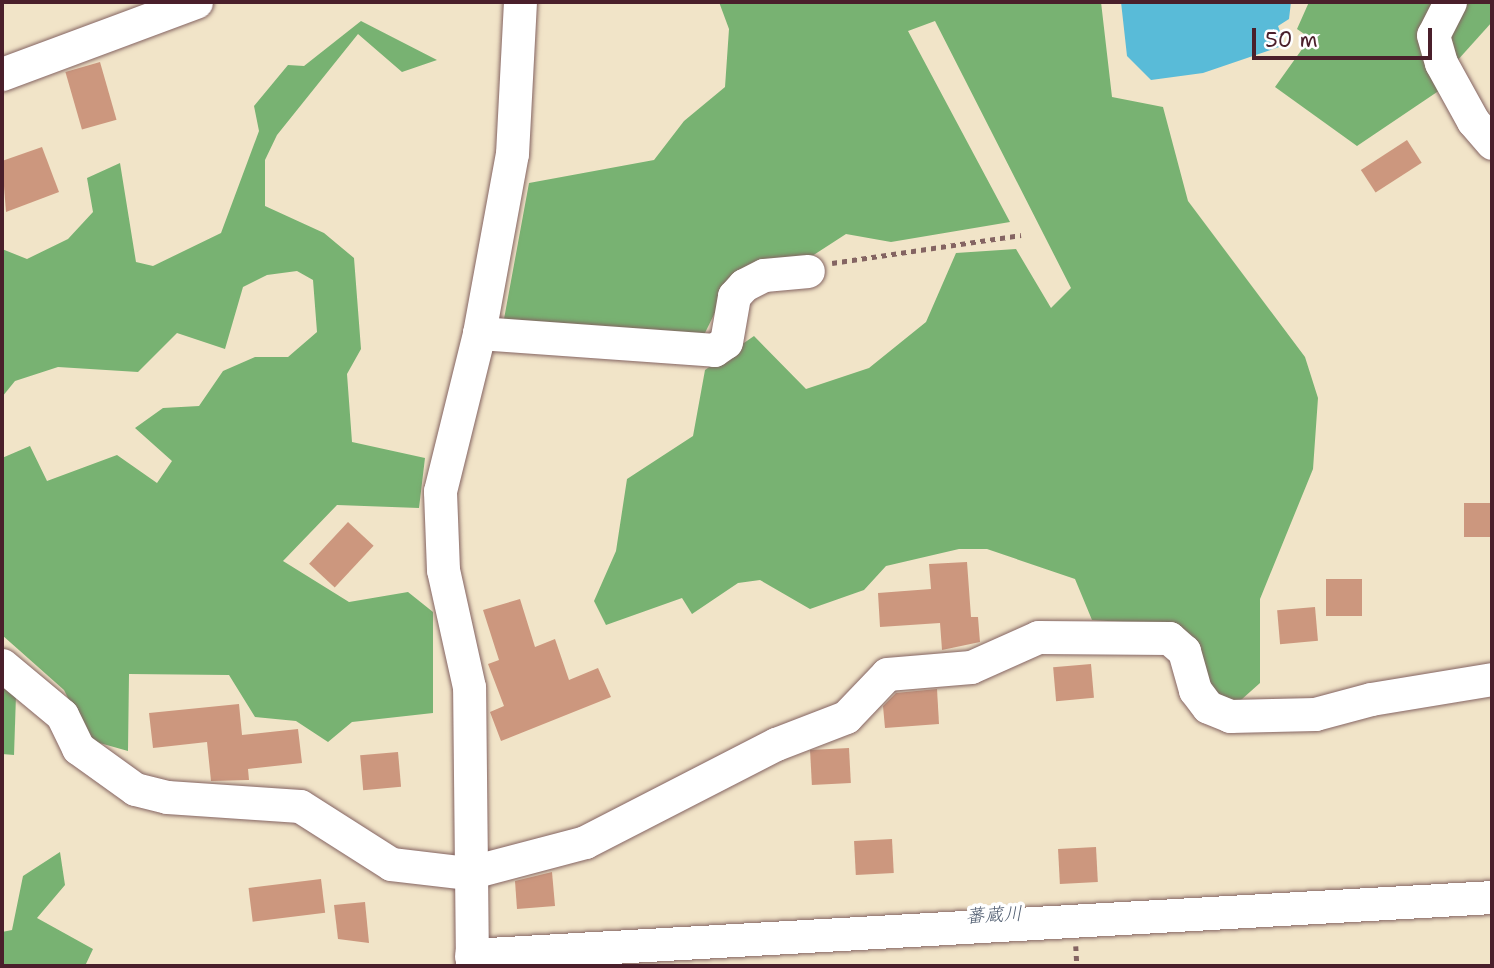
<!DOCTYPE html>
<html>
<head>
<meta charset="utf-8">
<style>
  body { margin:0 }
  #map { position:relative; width:1494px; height:968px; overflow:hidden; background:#f1e4c8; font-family:"Shantell Sans","Klee One",sans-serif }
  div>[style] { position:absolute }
  .forest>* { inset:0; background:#78b272 }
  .water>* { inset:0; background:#59bbd8 }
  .building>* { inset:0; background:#cc977e; transform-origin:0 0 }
  .path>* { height:4.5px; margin-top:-2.25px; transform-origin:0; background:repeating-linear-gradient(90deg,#846462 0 5px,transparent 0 10px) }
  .roads { filter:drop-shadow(0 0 2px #846462) drop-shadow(0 0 2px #846462) }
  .minor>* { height:33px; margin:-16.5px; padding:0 16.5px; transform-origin:16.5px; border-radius:16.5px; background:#fff }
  span { translate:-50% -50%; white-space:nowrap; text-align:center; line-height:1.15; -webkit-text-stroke:7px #fff; paint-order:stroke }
  .water-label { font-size:19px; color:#505d70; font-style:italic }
  .frame { position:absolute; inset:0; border:4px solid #4a1f2b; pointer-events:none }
  .scale { position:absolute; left:1252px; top:28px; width:180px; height:32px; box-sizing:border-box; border:4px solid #4a1f2b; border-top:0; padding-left:9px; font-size:21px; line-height:24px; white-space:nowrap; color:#4a1f2b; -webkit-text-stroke:5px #fff; paint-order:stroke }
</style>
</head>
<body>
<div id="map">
  <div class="forest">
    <div style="clip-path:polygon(719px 2px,1101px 2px,1112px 97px,1163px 107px,1188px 201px,1305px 357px,1318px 398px,1313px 469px,1260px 599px,1260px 683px,1232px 708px,1208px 686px,1171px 625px,1092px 620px,1075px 579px,987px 549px,959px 549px,886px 566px,864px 590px,810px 609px,760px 580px,738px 583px,692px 614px,682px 598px,606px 625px,594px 601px,616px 551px,627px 479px,693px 436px,705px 370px,754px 336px,806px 389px,869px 368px,926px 322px,956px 253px,1016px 249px,1051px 308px,1071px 288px,935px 21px,908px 31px,1010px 222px,891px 242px,846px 234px,809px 258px,733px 276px,702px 339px,504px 319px,529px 183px,654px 160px,684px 121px,725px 87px,729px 29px)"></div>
    <div style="clip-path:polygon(1309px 2px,1443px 2px,1443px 88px,1357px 146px,1275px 87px,1310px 38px,1297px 29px)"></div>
    <div style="clip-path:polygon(1455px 2px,1492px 2px,1492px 22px,1456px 62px,1439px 35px)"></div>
    <div style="clip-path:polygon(361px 21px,437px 60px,402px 72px,358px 34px,277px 135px,265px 160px,265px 206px,324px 233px,354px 258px,361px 349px,347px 374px,352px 442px,425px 458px,419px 508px,337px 505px,283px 561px,349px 602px,408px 592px,433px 612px,433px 713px,352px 722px,328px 742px,296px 721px,255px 717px,229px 675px,129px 674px,128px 751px,89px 740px,64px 690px,2px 635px,2px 458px,30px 446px,47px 481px,117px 455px,157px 483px,172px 461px,135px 428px,163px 408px,199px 406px,223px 371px,255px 357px,288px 357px,317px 332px,313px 280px,297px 271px,267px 275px,243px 287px,225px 349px,177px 333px,138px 372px,58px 367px,15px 381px,2px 397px,2px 249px,27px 259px,68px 239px,93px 212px,87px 178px,120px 163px,136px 262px,153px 266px,221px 233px,259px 131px,254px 106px,288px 65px,304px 66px)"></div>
    <div style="clip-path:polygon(2px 682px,16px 695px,14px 755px,2px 754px)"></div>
    <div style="clip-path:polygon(60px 852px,65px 885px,37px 918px,93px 949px,85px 966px,2px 966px,2px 932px,12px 930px,23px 876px)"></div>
  </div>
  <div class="water">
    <div style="clip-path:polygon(1121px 2px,1291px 2px,1289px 19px,1278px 26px,1285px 45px,1203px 73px,1151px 80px,1127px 56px)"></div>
  </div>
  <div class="building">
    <div style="left:100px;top:62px;width:60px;height:36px;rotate:74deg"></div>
    <div style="left:1407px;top:140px;width:27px;height:55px;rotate:57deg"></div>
    <div style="clip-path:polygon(42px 147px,59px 192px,6px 212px,2px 161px)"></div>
    <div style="left:1492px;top:503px;width:34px;height:28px;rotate:90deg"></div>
    <div style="left:348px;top:522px;width:35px;height:57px;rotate:43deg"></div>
    <div style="clip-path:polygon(967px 562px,971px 617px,978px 617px,980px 642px,942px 650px,940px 623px,880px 627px,878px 593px,931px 589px,929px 564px)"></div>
    <div style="left:1362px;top:579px;width:37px;height:36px;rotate:90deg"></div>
    <div style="clip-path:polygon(520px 599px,535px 647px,555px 639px,569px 680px,598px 668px,611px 697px,501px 741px,490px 712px,504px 706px,488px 664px,499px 660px,483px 610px)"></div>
    <div style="left:1315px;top:607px;width:34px;height:38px;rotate:85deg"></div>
    <div style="left:1091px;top:664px;width:34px;height:38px;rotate:85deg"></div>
    <div style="clip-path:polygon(937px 689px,939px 724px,885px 728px,883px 706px,896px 693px)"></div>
    <div style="clip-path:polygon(239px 704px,242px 735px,298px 729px,302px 763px,248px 769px,249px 780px,211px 781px,207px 742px,153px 748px,149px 713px)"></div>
    <div style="left:849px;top:748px;width:35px;height:39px;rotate:87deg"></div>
    <div style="left:398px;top:752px;width:35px;height:38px;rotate:85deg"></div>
    <div style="left:892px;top:839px;width:34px;height:38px;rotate:87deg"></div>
    <div style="left:1096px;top:847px;width:35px;height:38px;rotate:87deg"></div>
    <div style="clip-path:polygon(552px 872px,555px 906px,517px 909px,515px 881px)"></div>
    <div style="left:321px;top:879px;width:34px;height:73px;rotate:83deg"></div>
    <div style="clip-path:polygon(365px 902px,369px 943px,338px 939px,334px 905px)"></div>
  </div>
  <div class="path">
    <div style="left:832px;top:263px;width:191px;rotate:-8.4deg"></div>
    <div style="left:1076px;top:946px;width:20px;rotate:87deg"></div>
  </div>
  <div class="roads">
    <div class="minor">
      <div style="left:1450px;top:2px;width:37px;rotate:117deg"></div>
      <div style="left:1433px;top:35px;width:29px;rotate:74deg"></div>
      <div style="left:1441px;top:63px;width:66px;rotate:61.1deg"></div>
      <div style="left:1473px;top:121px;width:29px;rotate:49deg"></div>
      <div style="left:2px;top:74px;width:207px;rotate:-20.4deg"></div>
      <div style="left:479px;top:333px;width:236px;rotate:4.1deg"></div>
      <div style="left:714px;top:350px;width:14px;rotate:-34deg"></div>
      <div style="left:726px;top:342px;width:47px;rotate:-80.1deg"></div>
      <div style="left:734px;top:296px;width:15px;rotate:-48deg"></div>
      <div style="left:744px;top:285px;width:22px;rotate:-27deg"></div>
      <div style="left:764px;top:275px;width:44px;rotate:-5.2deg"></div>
      <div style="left:2px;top:665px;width:78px;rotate:39.8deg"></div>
      <div style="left:62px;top:715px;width:37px;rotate:64deg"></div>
      <div style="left:78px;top:748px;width:70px;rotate:35.7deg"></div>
      <div style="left:135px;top:789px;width:33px;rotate:14deg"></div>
      <div style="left:167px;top:797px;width:133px;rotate:3.9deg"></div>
      <div style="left:300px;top:806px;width:108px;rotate:32.5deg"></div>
      <div style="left:391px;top:864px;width:78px;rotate:6.7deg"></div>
      <div style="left:468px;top:873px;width:121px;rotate:-14.8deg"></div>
      <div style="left:585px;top:842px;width:215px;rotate:-27.2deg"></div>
      <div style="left:776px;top:744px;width:75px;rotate:-21.1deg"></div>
      <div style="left:846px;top:717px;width:59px;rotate:-46.4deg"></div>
      <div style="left:887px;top:674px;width:84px;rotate:-4.8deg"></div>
      <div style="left:971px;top:667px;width:73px;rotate:-24.1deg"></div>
      <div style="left:1038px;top:637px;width:131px;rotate:0.4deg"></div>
      <div style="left:1169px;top:638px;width:20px;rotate:41deg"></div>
      <div style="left:1184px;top:651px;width:41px;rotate:74.2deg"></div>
      <div style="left:1195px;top:690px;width:21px;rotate:53deg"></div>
      <div style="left:1208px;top:707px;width:24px;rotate:22deg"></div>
      <div style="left:1230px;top:716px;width:85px;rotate:-1.3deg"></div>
      <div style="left:1315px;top:714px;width:58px;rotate:-15deg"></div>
      <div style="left:1371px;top:699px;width:123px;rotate:-9.4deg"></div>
      <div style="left:471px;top:955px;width:1023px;rotate:-3.25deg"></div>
      <div style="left:472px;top:966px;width:279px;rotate:-90.6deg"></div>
      <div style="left:469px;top:687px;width:120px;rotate:-102.5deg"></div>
      <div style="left:443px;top:570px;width:79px;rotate:-92.2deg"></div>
      <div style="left:440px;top:491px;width:163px;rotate:-76.1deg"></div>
      <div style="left:479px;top:333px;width:182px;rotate:-79.6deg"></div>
      <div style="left:512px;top:154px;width:152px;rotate:-87deg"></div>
    </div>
  </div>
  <div class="water-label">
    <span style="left:994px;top:915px;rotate:-3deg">蕃蔵川</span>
  </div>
  <div class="frame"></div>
  <div class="scale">50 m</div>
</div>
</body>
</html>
